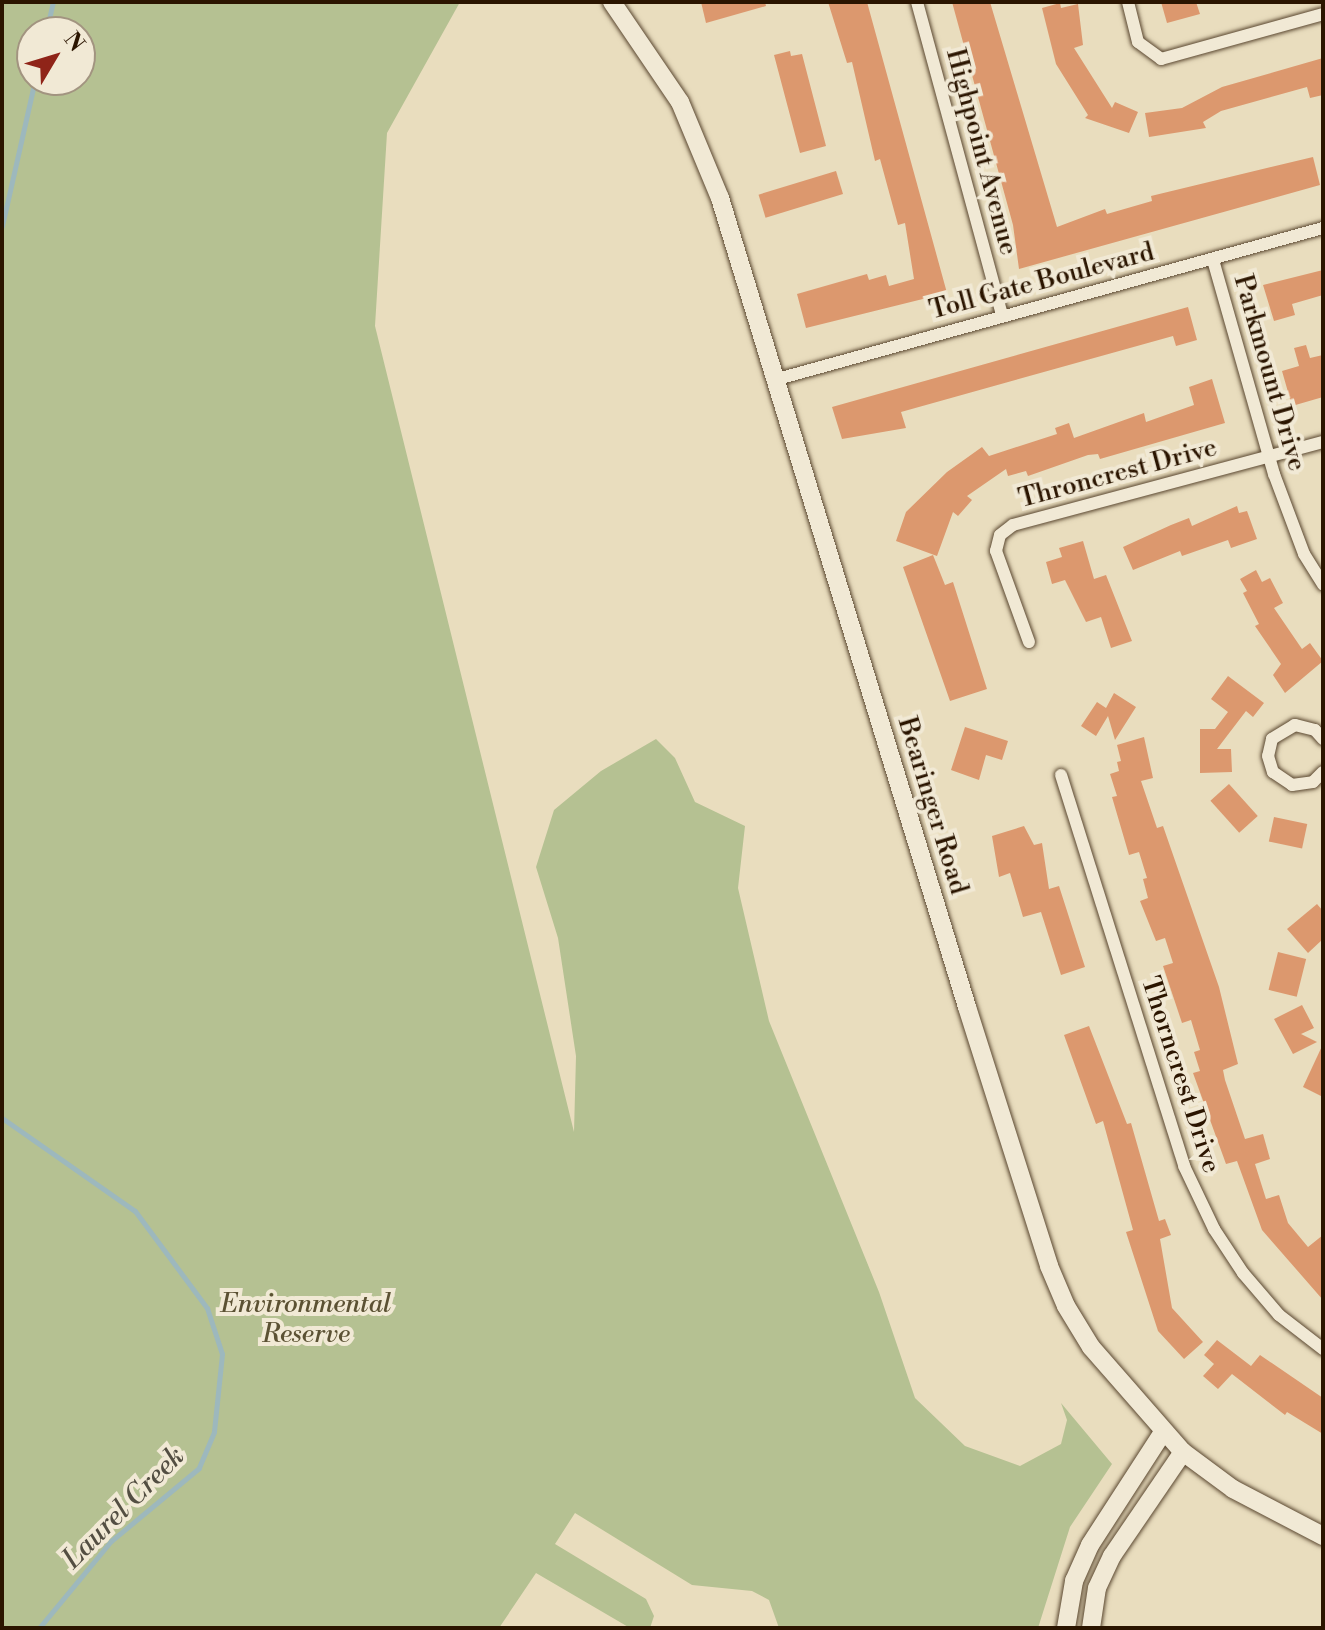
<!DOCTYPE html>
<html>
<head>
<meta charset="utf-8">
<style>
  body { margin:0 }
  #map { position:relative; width:1325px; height:1630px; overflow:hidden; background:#e9ddbe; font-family:"Libre Bodoni",serif }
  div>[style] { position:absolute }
  .green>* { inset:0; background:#b5c192 }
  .stream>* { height:5px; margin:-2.5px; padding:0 2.5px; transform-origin:2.5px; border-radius:2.5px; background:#9db8bd }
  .building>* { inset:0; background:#dc986e; transform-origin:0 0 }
  .roads { filter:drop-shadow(0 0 2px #5a4730) drop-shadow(0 0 2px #5a4730) }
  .street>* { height:12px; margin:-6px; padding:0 6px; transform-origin:6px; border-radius:6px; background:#f1e9d5 }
  .secondary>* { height:18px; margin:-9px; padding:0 9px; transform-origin:9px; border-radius:9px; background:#f1e9d5 }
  span { translate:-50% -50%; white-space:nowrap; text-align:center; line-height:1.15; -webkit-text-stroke:8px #f1e9d5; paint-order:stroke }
  .street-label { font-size:26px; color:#2b1500 }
  .park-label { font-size:26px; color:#5b5133; font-style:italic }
  .water-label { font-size:28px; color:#534e42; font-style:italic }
  .frame { position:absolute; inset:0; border:4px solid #2b1500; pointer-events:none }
  .north { position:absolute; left:16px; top:16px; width:80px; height:80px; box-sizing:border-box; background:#f1e9d5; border:2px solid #a29480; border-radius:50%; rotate:52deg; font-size:22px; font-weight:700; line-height:32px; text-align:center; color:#2b1500 }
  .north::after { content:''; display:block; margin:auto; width:28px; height:36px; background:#8f2418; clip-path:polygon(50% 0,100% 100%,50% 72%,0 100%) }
</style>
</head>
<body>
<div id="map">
  <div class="green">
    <div style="clip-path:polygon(evenodd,2px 2px,460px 2px,387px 133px,375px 326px,574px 1132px,576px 1056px,558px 938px,536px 867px,554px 810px,601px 771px,656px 739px,675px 758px,695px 802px,745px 826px,738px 888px,769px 1021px,879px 1292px,915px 1398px,965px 1446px,1020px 1466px,1061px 1444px,1067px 1420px,1061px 1403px,1112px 1464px,1070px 1527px,1038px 1628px,779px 1628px,769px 1600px,752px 1591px,692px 1585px,575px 1513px,555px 1544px,646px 1599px,654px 1616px,650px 1628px,630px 1628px,536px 1573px,499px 1628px,2px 1628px,2px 2px,80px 32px,80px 80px,32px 80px,32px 32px,80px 32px)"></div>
  </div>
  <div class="stream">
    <div style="left:46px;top:32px;width:31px;rotate:-77deg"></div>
    <div style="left:2px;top:226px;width:150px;rotate:-77.3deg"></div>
    <div style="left:2px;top:1118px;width:162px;rotate:35deg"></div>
    <div style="left:135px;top:1211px;width:121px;rotate:53.4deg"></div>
    <div style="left:207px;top:1308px;width:48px;rotate:71.9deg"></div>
    <div style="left:222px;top:1354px;width:78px;rotate:95.9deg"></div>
    <div style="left:214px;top:1432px;width:39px;rotate:113deg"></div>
    <div style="left:199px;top:1468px;width:114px;rotate:140.3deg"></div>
    <div style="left:111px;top:1541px;width:113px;rotate:129.6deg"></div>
  </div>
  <div class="building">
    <div style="clip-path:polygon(701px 2px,765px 2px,766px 6px,706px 23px)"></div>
    <div style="clip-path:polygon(828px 2px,867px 2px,947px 293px,806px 328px,797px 294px,867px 274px,869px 280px,886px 275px,889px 286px,914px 279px,905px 223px,898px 225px,880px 159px,875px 161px,852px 62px,847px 63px)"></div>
    <div style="clip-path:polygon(952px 2px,990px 2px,1057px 227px,1105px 209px,1107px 214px,1152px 201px,1151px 196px,1313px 157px,1320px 185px,1019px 269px,1013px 225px)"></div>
    <div style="clip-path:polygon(1161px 2px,1196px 2px,1200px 14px,1167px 23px)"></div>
    <div style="clip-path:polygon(1060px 3px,1061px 8px,1078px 4px,1083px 45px,1074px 48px,1112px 108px,1115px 102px,1138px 112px,1129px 133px,1085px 118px,1088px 115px,1056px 64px,1042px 8px)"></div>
    <div style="clip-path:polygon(790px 51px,791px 56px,802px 54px,826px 146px,800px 153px,774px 55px)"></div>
    <div style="clip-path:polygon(1323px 58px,1323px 95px,1310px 98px,1307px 87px,1221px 111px,1203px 122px,1206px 128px,1149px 137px,1145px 113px,1182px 108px,1222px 87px)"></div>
    <div style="left:836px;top:171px;width:24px;height:81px;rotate:73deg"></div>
    <div style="clip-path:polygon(1323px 270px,1323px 295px,1292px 304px,1295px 315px,1274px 321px,1263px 285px)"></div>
    <div style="clip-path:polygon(1188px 307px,1197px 340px,1176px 346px,1173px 336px,901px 412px,906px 428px,842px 439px,832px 407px)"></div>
    <div style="clip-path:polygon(1306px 345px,1310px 358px,1323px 355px,1323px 397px,1292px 406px,1282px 371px,1299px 366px,1294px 348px)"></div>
    <div style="clip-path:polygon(1212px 379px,1225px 423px,1100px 459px,1098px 454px,1088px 455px,1028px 476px,1026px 471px,1008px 476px,1006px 469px,967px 496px,972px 500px,958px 516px,953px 512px,937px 556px,896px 541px,906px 512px,947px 472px,982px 447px,989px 456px,1057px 434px,1055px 428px,1069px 423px,1074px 438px,1144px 413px,1146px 422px,1194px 405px,1189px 387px)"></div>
    <div style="clip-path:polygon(1237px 506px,1239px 513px,1247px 511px,1257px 539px,1231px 548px,1228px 540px,1182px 556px,1180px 551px,1133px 570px,1123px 547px,1171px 525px,1189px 518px,1192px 526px)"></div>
    <div style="clip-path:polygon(1083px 541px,1094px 579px,1106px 575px,1132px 641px,1111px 648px,1101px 617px,1086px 622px,1065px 580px,1052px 584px,1046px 562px,1062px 557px,1059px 548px)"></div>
    <div style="clip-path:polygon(933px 555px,945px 585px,953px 582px,987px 689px,950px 701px,903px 567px)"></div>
    <div style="clip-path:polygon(1256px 570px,1262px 582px,1270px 578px,1283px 603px,1274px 608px,1302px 649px,1310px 643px,1323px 661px,1285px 693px,1273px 675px,1281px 664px,1255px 626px,1259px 624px,1243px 593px,1247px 591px,1240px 579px)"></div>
    <div style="clip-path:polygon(1228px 676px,1264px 703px,1253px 717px,1246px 711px,1217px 749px,1231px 749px,1232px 772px,1200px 773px,1200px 729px,1215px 729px,1228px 712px,1211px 699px)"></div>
    <div style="clip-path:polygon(1114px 693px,1136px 707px,1115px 740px,1108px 716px,1096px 736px,1081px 726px,1097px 702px,1106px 708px)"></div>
    <div style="clip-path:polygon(965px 727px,1008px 741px,1002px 760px,986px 755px,979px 780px,951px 770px)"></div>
    <div style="clip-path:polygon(1144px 737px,1153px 778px,1141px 781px,1157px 828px,1163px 826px,1219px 987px,1238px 1064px,1223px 1070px,1225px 1080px,1245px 1139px,1263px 1134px,1270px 1159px,1255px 1164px,1266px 1199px,1279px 1195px,1288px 1223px,1308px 1247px,1323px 1235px,1323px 1300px,1262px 1230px,1237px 1161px,1226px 1164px,1193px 1073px,1200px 1071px,1194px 1052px,1200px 1050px,1191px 1020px,1182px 1023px,1163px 966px,1173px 963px,1165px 938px,1156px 941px,1140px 901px,1148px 898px,1143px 879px,1147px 878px,1139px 852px,1129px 855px,1112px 797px,1117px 796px,1110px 774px,1119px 771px,1117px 762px,1121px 761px,1117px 745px)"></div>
    <div style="left:1229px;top:784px;width:43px;height:25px;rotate:48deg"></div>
    <div style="left:1274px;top:817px;width:34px;height:25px;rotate:12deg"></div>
    <div style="clip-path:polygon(1024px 826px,1034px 845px,1042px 843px,1049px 889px,1059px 886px,1085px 967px,1061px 975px,1041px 912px,1023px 917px,1010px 873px,999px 877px,992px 836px)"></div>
    <div style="clip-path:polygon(1317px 904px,1323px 911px,1323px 939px,1308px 953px,1287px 929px)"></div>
    <div style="left:1278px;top:952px;width:29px;height:39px;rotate:14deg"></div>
    <div style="clip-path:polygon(1302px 1005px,1314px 1028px,1301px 1034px,1317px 1042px,1293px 1054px,1274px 1019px)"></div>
    <div style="clip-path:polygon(1089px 1026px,1127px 1124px,1131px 1123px,1159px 1221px,1165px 1219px,1171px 1235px,1160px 1239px,1172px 1308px,1203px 1342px,1184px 1359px,1158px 1331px,1126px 1232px,1133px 1230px,1103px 1121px,1096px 1124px,1064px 1035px)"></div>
    <div style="clip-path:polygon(1323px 1044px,1323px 1097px,1303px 1087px)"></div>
    <div style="clip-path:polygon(1217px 1340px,1251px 1366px,1260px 1355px,1323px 1398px,1323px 1434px,1287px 1412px,1285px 1415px,1232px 1374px,1218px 1389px,1203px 1376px,1214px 1364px,1204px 1355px)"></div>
  </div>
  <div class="roads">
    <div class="street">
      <div style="left:917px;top:2px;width:323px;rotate:74.8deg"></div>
      <div style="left:1128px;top:2px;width:41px;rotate:76deg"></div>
      <div style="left:1138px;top:42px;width:29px;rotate:36deg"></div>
      <div style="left:1161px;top:59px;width:168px;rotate:-15.5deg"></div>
      <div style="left:1213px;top:260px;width:223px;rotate:74.1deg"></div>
      <div style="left:1274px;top:474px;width:85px;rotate:69.4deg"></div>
      <div style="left:1304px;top:554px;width:36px;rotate:58deg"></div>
      <div style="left:774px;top:380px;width:570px;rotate:-15.48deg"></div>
      <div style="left:1029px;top:642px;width:97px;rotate:-109.9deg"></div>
      <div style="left:996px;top:551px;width:16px;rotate:-76deg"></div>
      <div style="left:1000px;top:535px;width:16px;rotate:-38deg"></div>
      <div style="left:1013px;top:525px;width:321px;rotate:-15deg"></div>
      <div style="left:1323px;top:739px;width:12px;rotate:-132deg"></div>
      <div style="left:1315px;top:730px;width:21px;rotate:-166deg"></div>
      <div style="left:1295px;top:725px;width:27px;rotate:149deg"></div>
      <div style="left:1272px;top:739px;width:17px;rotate:103deg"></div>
      <div style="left:1268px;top:756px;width:17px;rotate:73deg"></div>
      <div style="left:1273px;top:772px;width:23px;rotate:34deg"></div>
      <div style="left:1292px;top:785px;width:21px;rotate:-8deg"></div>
      <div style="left:1313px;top:782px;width:14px;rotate:-45deg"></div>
      <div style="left:1061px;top:775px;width:410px;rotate:72.5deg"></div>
      <div style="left:1184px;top:1166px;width:70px;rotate:64.5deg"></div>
      <div style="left:1214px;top:1229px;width:53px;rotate:56.6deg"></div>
      <div style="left:1243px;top:1273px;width:55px;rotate:49.4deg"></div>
      <div style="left:1279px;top:1315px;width:56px;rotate:37.7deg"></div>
    </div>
    <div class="secondary">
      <div style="left:612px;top:2px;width:121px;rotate:55.8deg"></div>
      <div style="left:680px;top:102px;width:104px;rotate:67.4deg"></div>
      <div style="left:720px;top:198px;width:846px;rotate:73.02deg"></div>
      <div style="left:967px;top:1007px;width:272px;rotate:72.4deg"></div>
      <div style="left:1049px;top:1266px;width:43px;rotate:67deg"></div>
      <div style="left:1066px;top:1306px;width:48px;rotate:58.6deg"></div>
      <div style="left:1091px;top:1347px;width:140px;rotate:48.8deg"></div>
      <div style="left:1183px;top:1452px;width:62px;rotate:36.5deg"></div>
      <div style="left:1233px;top:1489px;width:102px;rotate:27.6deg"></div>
      <div style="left:1066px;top:1628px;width:48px;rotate:-80.3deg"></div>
      <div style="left:1074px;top:1581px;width:39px;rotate:-66deg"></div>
      <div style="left:1090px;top:1545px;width:135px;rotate:-57.1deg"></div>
      <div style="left:1091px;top:1628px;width:40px;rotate:-81.5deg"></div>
      <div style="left:1097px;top:1588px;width:35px;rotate:-65deg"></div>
      <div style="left:1112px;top:1556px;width:126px;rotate:-55.7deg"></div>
    </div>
  </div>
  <div class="street-label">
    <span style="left:981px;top:152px;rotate:75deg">Highpoint Avenue</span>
    <span style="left:1042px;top:282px;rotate:-15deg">Toll Gate Boulevard</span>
    <span style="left:1269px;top:373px;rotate:74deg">Parkmount Drive</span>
    <span style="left:1118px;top:474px;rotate:-15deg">Throncrest Drive</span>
    <span style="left:932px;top:806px;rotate:73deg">Bearinger Road</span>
    <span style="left:1180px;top:1075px;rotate:72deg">Thorncrest Drive</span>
  </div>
  <div class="park-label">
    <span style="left:306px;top:1320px">Environmental<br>Reserve</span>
  </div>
  <div class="water-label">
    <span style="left:124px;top:1508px;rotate:-45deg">Laurel Creek</span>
  </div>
  <div class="frame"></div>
  <div class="north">N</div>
</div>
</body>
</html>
